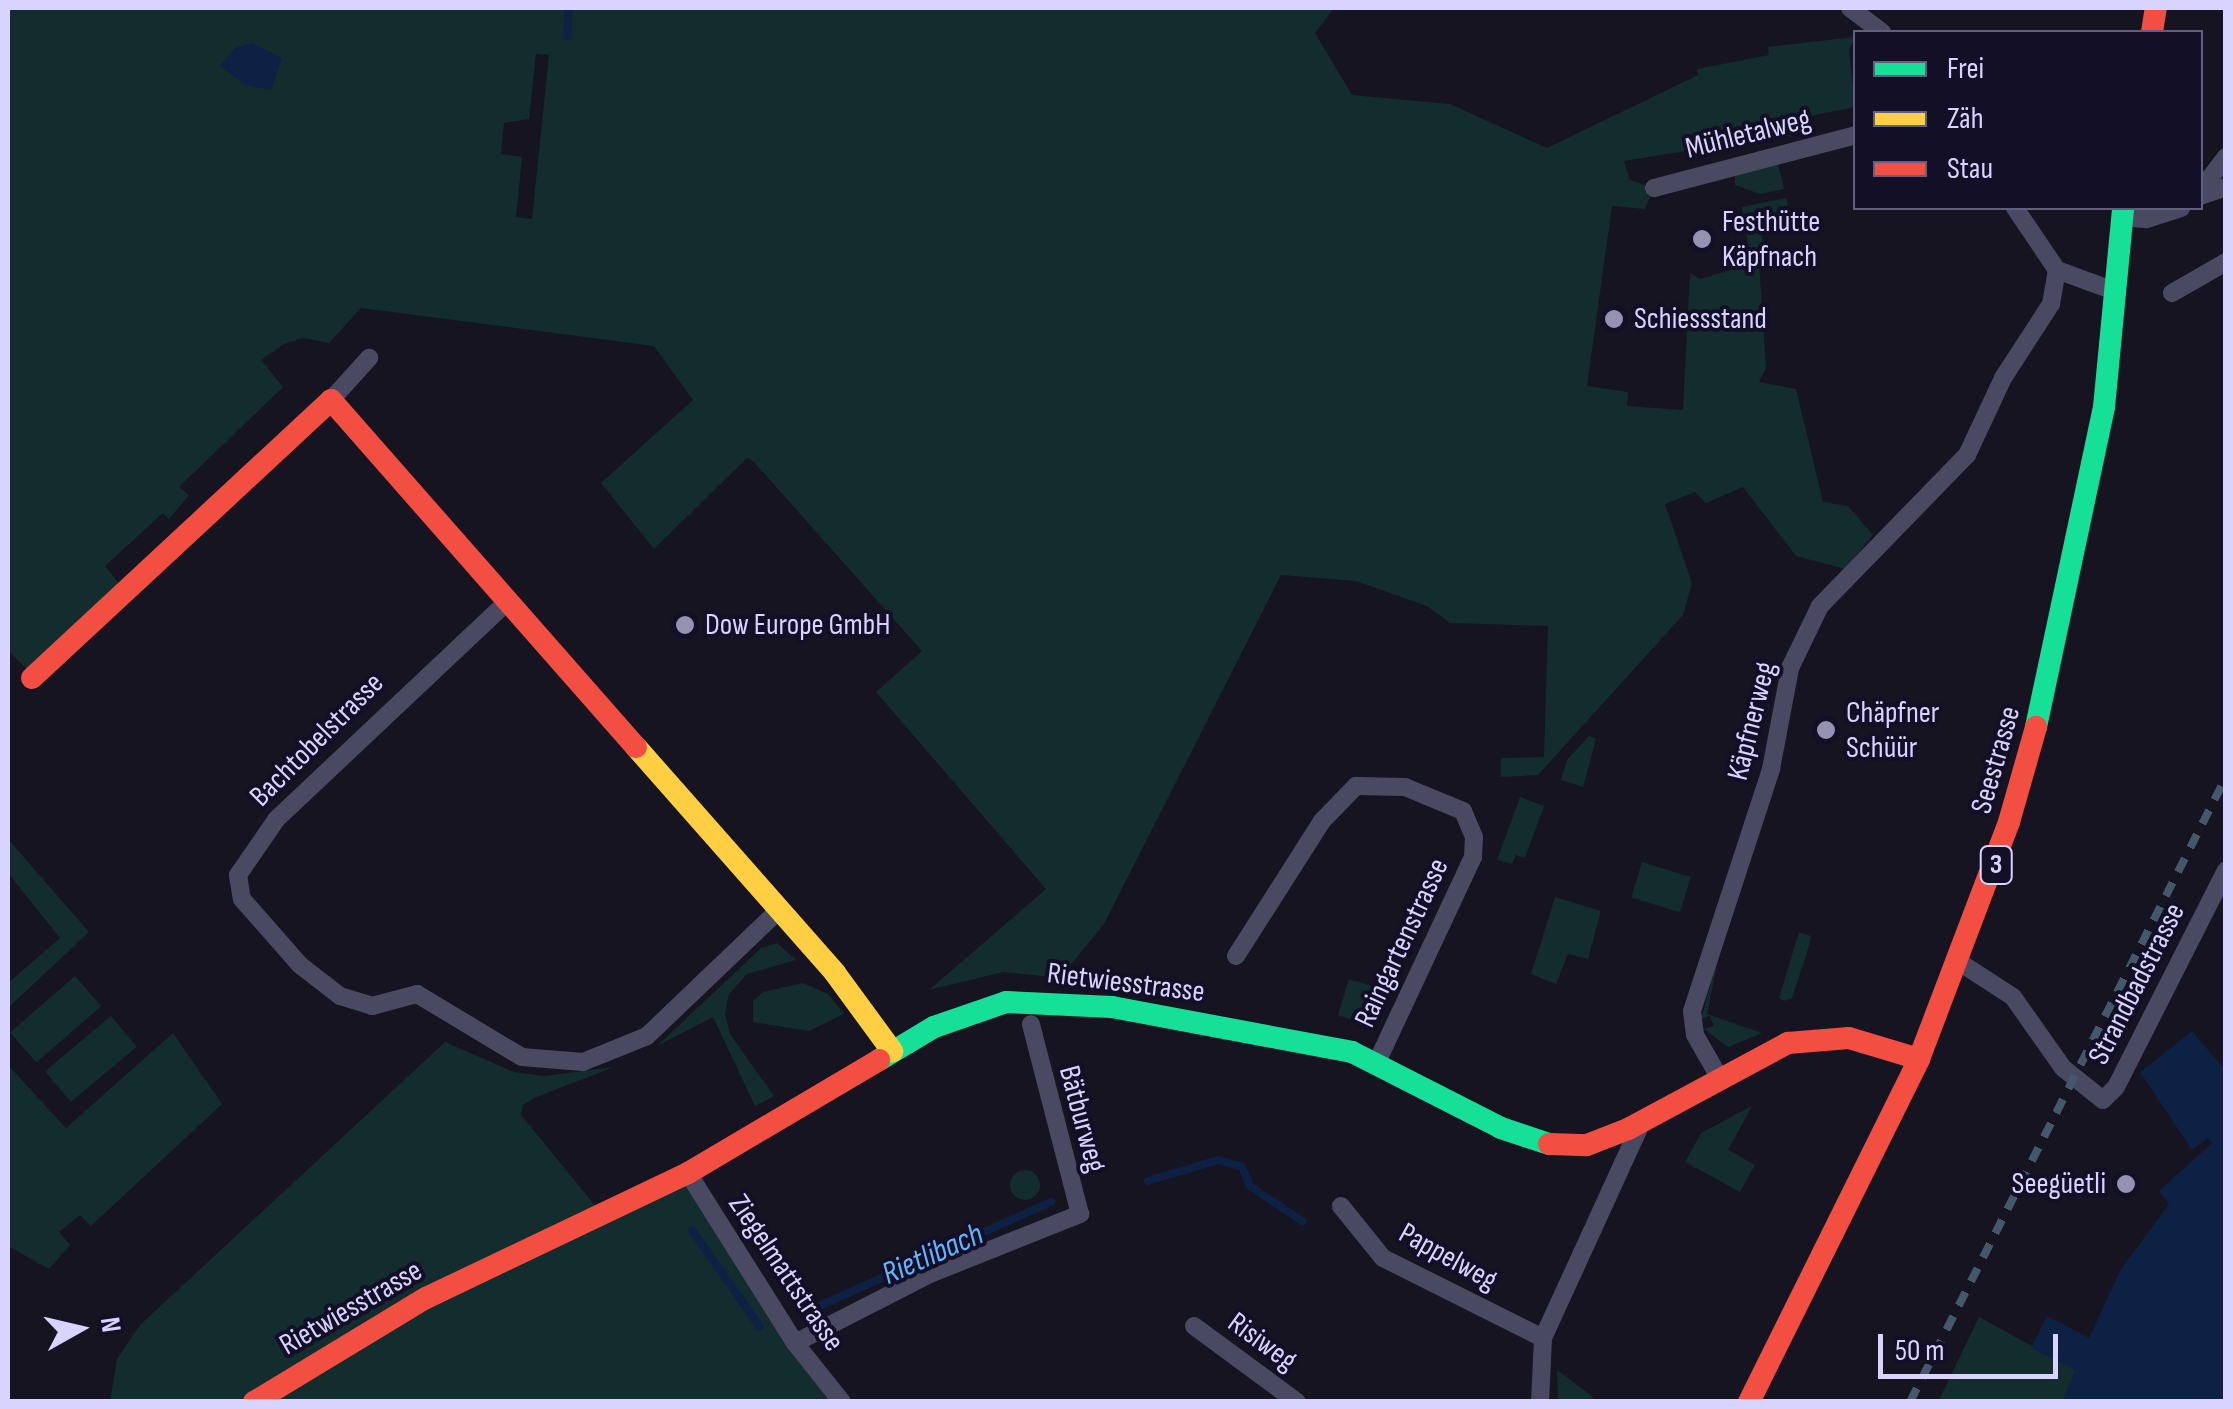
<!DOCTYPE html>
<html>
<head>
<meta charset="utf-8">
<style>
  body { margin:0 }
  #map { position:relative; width:2233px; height:1409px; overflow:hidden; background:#161421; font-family:"Sofia Sans Condensed",sans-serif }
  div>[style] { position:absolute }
  .green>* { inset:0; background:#132c2d; transform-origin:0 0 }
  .round { border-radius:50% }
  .water>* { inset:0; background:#0d2144 }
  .stream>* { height:8px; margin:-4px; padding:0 4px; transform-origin:4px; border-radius:4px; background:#0d2144 }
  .street>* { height:18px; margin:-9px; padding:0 9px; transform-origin:9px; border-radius:9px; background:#4a4962 }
  .fast>* { height:22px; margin:-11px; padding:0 11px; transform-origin:11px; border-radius:11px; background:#16e098 }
  .slow>* { height:22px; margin:-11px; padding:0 11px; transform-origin:11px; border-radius:11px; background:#ffcf43 }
  .jam>* { height:22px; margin:-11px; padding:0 11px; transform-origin:11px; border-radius:11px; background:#f24e42 }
  .rail>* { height:8px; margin-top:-4px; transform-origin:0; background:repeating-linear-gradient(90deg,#43596b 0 15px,transparent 0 27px) }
  .dots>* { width:28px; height:28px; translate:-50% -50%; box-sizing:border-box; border:5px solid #130f26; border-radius:50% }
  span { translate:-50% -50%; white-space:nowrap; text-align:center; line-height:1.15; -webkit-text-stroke:8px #130f26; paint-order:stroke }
  .shield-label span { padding:2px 8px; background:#130f26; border:2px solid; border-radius:8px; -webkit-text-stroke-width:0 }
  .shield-label { font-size:28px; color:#d9d4ff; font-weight:700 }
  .street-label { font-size:30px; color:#d9d4ff }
  .poi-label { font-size:30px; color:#d9d4ff }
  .left { translate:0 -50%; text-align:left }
  .right { translate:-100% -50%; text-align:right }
  .water-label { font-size:32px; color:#62b6ff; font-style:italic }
  .frame { position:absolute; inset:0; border:10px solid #d9d4ff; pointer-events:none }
  .legend { position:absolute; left:1853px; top:30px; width:350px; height:180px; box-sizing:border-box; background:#130f26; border:2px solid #625e7d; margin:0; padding:12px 18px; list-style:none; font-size:30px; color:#d9d4ff }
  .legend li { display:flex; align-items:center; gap:20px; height:50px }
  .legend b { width:50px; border:2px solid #625e7d }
  .north { position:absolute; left:30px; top:1279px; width:100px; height:100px; -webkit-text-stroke:8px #130f26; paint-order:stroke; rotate:82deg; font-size:28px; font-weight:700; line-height:40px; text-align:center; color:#d9d4ff }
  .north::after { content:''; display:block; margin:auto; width:35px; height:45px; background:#d9d4ff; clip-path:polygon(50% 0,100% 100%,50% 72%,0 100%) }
  .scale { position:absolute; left:1878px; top:1334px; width:180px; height:45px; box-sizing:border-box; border:5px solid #d9d4ff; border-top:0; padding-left:12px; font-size:30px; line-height:35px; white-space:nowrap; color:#d9d4ff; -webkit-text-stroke:8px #130f26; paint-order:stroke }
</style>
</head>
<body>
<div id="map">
  <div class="green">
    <div style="clip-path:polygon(evenodd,8px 8px,1334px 8px,1315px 33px,1352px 95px,1450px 104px,1547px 148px,1698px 75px,1697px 69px,1769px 55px,1768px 47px,1855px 37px,1849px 50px,1855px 107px,1810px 116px,1813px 131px,1719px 152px,1717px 146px,1624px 161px,1630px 180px,1654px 188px,1645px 209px,1612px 206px,1587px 386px,1628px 392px,1627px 406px,1683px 410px,1690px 273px,1700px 279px,1751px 264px,1742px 207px,1786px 198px,1791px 219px,1810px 214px,1810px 220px,1761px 235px,1768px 261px,1759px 264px,1766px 368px,1759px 382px,1796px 389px,1823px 502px,1848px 506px,1873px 535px,1845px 569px,1796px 556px,1743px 487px,1706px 503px,1695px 492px,1665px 504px,1692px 583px,1683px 615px,1538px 775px,1501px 777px,1501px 758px,1544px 757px,1548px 626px,1450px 623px,1427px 606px,1356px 581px,1281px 575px,1104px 924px,1060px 978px,1003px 972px,929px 990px,1046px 889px,876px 692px,922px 651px,754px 462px,747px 458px,654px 549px,601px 483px,693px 400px,654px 346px,361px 308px,329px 343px,303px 338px,284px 344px,261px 360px,283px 387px,179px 487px,189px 495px,169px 519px,163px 513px,105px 566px,121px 586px,28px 670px,8px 651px,8px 8px,536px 54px,549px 55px,532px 219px,516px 217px,522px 157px,501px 154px,504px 123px,529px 119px,536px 54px)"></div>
    <div style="clip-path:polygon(1778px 164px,1784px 189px,1760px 194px,1735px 185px,1735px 176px)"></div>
    <div style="clip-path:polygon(1589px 736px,1596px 739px,1583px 787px,1561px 780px,1567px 760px)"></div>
    <div style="clip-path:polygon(1520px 797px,1544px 806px,1525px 858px,1516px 855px,1512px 864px,1497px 860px)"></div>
    <div style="clip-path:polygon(8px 839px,89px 932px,8px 1008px,8px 983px,60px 938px,8px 873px)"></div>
    <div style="left:1642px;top:862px;width:51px;height:37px;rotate:17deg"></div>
    <div style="clip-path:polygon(1555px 897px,1601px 911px,1588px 959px,1568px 954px,1556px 984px,1531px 974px)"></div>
    <div style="clip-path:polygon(1799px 932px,1811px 936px,1810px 943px,1792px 998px,1784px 1001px,1779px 998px)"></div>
    <div style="clip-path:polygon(777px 943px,796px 960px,747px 974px,729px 994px,725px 1014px,730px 1034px,774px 1096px,755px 1106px,713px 1017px,657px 1046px,761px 948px)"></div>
    <div style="clip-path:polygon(1719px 955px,1707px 1014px,1762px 1033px,1728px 1047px,1704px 1029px,1714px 1026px,1710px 1016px,1701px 1019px)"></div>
    <div style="left:75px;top:976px;width:40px;height:86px;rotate:49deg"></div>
    <div style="left:1349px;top:979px;width:34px;height:38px;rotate:17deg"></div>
    <div style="clip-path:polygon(803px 983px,828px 994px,844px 1014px,809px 1031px,753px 1022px,753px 1001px,763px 992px)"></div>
    <div style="left:111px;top:1016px;width:40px;height:86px;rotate:50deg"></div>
    <div style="clip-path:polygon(173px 1033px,222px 1104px,91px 1226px,80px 1215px,59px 1232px,70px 1245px,49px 1269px,8px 1246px,8px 1065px,66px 1128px)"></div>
    <div style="clip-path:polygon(445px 1042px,514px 1072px,544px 1076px,614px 1067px,534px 1098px,523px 1105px,521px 1115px,602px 1214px,688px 1173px,842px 1402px,110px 1402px,117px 1359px,140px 1325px)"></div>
    <div style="clip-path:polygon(1752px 1106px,1728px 1150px,1755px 1165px,1740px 1192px,1685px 1162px,1701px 1133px)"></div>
    <div class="round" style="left:1010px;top:1170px;width:30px;height:30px"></div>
    <div style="clip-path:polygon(1979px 1317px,2075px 1370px,2063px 1401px,1938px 1402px)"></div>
    <div style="clip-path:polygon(1557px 1370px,1592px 1396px,1594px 1401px,1558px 1401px)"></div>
  </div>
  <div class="water">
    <div style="clip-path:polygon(252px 43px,282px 58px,271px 90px,245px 85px,220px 66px,235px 48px)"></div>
    <div style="clip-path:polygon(2192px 1031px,2225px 1070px,2225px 1401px,2063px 1401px,2075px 1370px,2031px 1348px,2047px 1316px,2089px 1338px,2121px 1269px,2169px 1204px,2159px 1191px,2212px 1143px,2208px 1138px,2192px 1150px,2140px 1072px)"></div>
  </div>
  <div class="stream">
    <div style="left:567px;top:36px;width:28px;rotate:-86deg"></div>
    <div style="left:1148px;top:1181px;width:73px;rotate:-16.7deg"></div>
    <div style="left:1218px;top:1160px;width:25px;rotate:16deg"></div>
    <div style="left:1242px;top:1167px;width:21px;rotate:67deg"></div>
    <div style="left:1250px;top:1186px;width:63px;rotate:33.9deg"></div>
    <div style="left:692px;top:1230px;width:118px;rotate:55deg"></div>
    <div style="left:815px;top:1308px;width:259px;rotate:-24.2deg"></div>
  </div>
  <div class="street">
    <div style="left:1850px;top:8px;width:40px;rotate:37deg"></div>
    <div style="left:1654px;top:188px;width:209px;rotate:-14.7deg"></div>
    <div style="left:2200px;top:191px;width:43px;rotate:-52.6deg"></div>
    <div style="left:2200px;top:196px;width:28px;rotate:-19deg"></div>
    <div style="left:2015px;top:208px;width:75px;rotate:55.9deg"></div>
    <div style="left:2057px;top:270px;width:59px;rotate:20deg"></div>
    <div style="left:2122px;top:217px;width:25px;rotate:5deg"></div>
    <div style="left:2147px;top:219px;width:36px;rotate:-18deg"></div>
    <div style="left:2172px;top:293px;width:62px;rotate:-29.9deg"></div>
    <div style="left:331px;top:400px;width:57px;rotate:-47.9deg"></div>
    <div style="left:508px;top:601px;width:319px;rotate:136.7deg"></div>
    <div style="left:276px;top:820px;width:67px;rotate:124.6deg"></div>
    <div style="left:238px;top:875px;width:24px;rotate:81deg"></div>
    <div style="left:242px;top:899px;width:88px;rotate:48.7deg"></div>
    <div style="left:300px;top:965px;width:51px;rotate:37.8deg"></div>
    <div style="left:340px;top:996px;width:34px;rotate:17deg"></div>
    <div style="left:372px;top:1006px;width:47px;rotate:-14.9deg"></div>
    <div style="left:417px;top:994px;width:122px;rotate:31deg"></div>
    <div style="left:522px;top:1057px;width:61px;rotate:4.7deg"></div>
    <div style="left:583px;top:1062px;width:69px;rotate:-22.1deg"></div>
    <div style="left:647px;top:1036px;width:184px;rotate:-43.7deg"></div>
    <div style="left:1236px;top:956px;width:160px;rotate:-57.5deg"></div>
    <div style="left:1322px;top:821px;width:49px;rotate:-45.8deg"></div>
    <div style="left:1356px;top:786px;width:49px;rotate:1.2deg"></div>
    <div style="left:1405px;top:787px;width:63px;rotate:22.5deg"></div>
    <div style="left:1463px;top:811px;width:28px;rotate:67deg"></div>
    <div style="left:1474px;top:837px;width:20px;rotate:93deg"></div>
    <div style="left:1473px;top:857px;width:226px;rotate:115.1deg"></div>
    <div style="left:1959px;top:962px;width:64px;rotate:32.9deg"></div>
    <div style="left:2013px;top:997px;width:87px;rotate:54.8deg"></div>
    <div style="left:2063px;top:1068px;width:51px;rotate:38.7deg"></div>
    <div style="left:2103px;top:1100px;width:18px;rotate:-45deg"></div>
    <div style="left:2116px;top:1087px;width:243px;rotate:-63.1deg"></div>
    <div style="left:1718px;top:1075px;width:46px;rotate:-119.9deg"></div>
    <div style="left:1695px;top:1035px;width:24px;rotate:-97deg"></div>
    <div style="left:1692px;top:1011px;width:255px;rotate:-71.9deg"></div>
    <div style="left:1771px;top:769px;width:103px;rotate:-79.3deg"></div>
    <div style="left:1790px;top:668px;width:69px;rotate:-64.2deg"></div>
    <div style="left:1820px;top:606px;width:211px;rotate:-45.8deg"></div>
    <div style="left:1967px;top:455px;width:85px;rotate:-64.9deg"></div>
    <div style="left:2003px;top:378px;width:88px;rotate:-57deg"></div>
    <div style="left:2051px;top:304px;width:35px;rotate:-80deg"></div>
    <div style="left:688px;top:1173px;width:201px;rotate:57.8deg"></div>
    <div style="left:795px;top:1343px;width:75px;rotate:51.5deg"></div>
    <div style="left:1341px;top:1206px;width:67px;rotate:51.1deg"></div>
    <div style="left:1383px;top:1258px;width:179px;rotate:26.6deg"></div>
    <div style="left:1194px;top:1326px;width:128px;rotate:36.4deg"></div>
    <div style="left:795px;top:1343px;width:152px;rotate:-27.1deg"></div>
    <div style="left:930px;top:1274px;width:162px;rotate:-21.8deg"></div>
    <div style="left:1080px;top:1214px;width:196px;rotate:-104.5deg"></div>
    <div style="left:1540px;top:1402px;width:64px;rotate:-87.3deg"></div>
    <div style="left:1543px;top:1338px;width:238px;rotate:-65.4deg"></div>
  </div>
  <div class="fast">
    <div style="left:2036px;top:727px;width:327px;rotate:-78deg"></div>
    <div style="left:2104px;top:407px;width:200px;rotate:-84.5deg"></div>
    <div style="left:879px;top:1060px;width:64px;rotate:-31deg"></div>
    <div style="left:934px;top:1027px;width:76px;rotate:-19.1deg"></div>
    <div style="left:1006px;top:1002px;width:106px;rotate:2.7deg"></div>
    <div style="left:1112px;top:1007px;width:244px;rotate:10.6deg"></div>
    <div style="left:1352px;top:1052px;width:167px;rotate:27deg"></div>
    <div style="left:1501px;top:1128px;width:51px;rotate:18.4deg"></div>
  </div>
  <div class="slow">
    <div style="left:636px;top:747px;width:301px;rotate:48.6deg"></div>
    <div style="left:835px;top:973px;width:97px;rotate:53.8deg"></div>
  </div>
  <div class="jam">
    <div style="left:2152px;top:32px;width:24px;rotate:-81deg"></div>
    <div style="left:32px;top:678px;width:408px;rotate:-42.9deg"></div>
    <div style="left:331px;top:400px;width:462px;rotate:48.7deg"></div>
    <div style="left:1549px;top:1144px;width:38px;rotate:2deg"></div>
    <div style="left:1587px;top:1145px;width:44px;rotate:-21.3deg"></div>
    <div style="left:1628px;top:1129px;width:182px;rotate:-28.3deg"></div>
    <div style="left:1788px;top:1043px;width:61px;rotate:-4.7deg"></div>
    <div style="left:1849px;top:1038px;width:73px;rotate:16.7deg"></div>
    <div style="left:254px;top:1402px;width:201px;rotate:-31.2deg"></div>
    <div style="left:426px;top:1298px;width:290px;rotate:-25.5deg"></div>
    <div style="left:688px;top:1173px;width:222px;rotate:-30.6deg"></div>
    <div style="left:1749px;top:1402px;width:383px;rotate:-63.6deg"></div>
    <div style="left:1919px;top:1059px;width:254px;rotate:-69.2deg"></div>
    <div style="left:2009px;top:822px;width:99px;rotate:-74.1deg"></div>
  </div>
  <div class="rail">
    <div style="left:1910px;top:1402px;width:700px;rotate:-63.18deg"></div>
  </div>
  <div class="dots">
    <div style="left:1702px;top:239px;background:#9591b1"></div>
    <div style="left:1614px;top:319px;background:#9591b1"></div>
    <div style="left:685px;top:625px;background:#9591b1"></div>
    <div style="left:1826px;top:730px;background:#9591b1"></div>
    <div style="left:2126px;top:1184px;background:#9591b1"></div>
  </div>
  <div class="shield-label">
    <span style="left:1996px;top:865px">3</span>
  </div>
  <div class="street-label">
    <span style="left:1748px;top:134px;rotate:-14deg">Mühletalweg</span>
    <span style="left:1752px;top:721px;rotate:-76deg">Käpfnerweg</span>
    <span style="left:317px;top:740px;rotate:-45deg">Bachtobelstrasse</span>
    <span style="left:1996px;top:760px;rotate:-74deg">Seestrasse</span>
    <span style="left:1402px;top:943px;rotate:-65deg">Raingartenstrasse</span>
    <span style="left:1126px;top:983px;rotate:7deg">Rietwiesstrasse</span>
    <span style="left:2137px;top:984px;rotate:-63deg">Strandbadstrasse</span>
    <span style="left:1082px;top:1119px;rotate:75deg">Bätburweg</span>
    <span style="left:1448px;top:1257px;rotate:29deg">Pappelweg</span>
    <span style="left:786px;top:1273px;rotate:56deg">Ziegelmattstrasse</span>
    <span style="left:351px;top:1308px;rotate:-30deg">Rietwiesstrasse</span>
    <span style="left:1262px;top:1342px;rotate:36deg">Risiweg</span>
  </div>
  <div class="poi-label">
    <span class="left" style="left:1722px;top:239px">Festhütte<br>Käpfnach</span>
    <span class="left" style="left:1634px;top:319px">Schiessstand</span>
    <span class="left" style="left:705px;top:625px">Dow Europe GmbH</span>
    <span class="left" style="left:1846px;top:730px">Chäpfner<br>Schüür</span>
    <span class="right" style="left:2106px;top:1184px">Seegüetli</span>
  </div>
  <div class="water-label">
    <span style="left:933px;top:1255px;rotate:-24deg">Rietlibach</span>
  </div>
  <div class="frame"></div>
  <ul class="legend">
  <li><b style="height:12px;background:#16e098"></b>Frei</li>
  <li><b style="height:12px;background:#ffcf43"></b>Zäh</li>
  <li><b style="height:12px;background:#f24e42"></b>Stau</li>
  </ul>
  <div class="north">N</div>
  <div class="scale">50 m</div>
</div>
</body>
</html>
